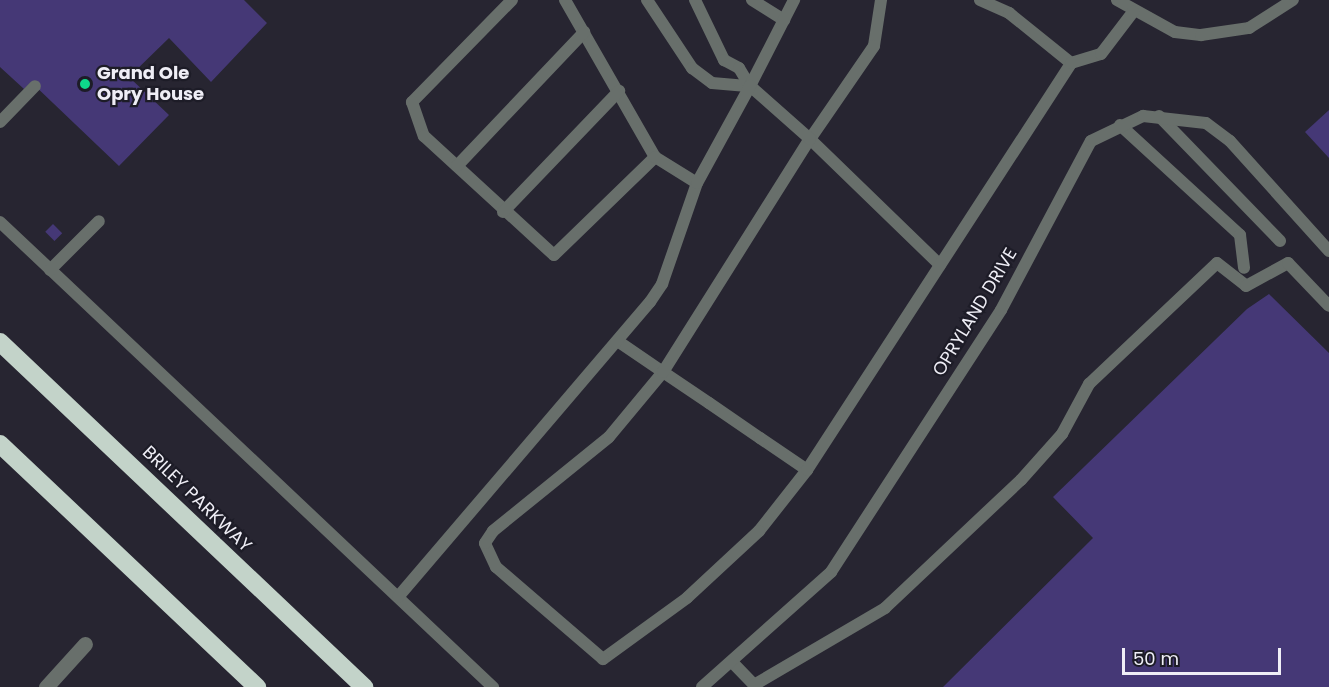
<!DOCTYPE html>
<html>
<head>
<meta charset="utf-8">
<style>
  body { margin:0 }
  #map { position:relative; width:1329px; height:687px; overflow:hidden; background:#272531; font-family:Poppins,sans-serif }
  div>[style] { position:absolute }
  .building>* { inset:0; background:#453876; transform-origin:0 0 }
  .service>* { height:12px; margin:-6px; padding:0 6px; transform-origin:6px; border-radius:6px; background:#686f6b }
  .minor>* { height:15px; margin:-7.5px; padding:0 7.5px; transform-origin:7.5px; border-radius:7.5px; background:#686f6b }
  .motorway>* { height:18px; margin:-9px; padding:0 9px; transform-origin:9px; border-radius:9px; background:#c3d3c9 }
  .dots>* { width:16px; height:16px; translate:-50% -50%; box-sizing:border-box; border:3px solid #1d1c27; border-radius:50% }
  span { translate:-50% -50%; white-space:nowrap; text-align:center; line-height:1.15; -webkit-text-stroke:4.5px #1d1c27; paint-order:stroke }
  .poi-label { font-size:18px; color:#efeef6; font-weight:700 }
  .left { translate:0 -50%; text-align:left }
  .street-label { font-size:18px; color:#efeef6 }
  .scale { position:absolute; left:1122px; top:648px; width:159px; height:27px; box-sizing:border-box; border:3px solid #efeef6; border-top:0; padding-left:8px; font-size:18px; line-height:21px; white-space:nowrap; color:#efeef6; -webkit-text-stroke:4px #1d1c27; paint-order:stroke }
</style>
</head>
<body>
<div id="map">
  <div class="building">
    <div style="clip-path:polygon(0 0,244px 0,267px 23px,211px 82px,169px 38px,129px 77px,169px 115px,119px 166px,31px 82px,24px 89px,0 67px)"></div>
    <div style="clip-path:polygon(1329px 110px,1329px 158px,1305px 132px)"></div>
    <div style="left:53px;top:224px;width:13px;height:11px;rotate:45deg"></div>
    <div style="clip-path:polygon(1269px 294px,1329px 353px,1329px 687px,943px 687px,1093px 538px,1053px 497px,1247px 309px)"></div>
  </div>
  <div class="service">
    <div style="left:512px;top:0;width:143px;rotate:134.4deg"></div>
    <div style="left:412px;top:102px;width:36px;rotate:71deg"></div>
    <div style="left:424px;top:136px;width:176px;rotate:42.5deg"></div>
    <div style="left:554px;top:255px;width:141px;rotate:-44.1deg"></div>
    <div style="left:565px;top:0;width:181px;rotate:60.2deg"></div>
    <div style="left:655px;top:157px;width:49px;rotate:31.8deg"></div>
    <div style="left:647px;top:0;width:82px;rotate:56.5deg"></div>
    <div style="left:692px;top:68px;width:25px;rotate:37deg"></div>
    <div style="left:712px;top:83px;width:38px;rotate:5deg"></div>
    <div style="left:695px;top:0;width:67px;rotate:64.2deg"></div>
    <div style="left:724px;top:60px;width:17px;rotate:28deg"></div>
    <div style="left:739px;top:68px;width:21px;rotate:59deg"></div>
    <div style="left:752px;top:0;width:38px;rotate:32deg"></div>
    <div style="left:881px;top:0;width:47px;rotate:98.7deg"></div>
    <div style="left:874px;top:46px;width:113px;rotate:124.5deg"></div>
    <div style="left:810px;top:139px;width:181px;rotate:44.1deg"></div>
    <div style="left:980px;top:0;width:32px;rotate:24deg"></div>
    <div style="left:1009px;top:13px;width:80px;rotate:38.9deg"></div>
    <div style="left:1117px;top:0;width:66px;rotate:28.9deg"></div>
    <div style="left:1175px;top:32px;width:26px;rotate:7deg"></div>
    <div style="left:1201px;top:35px;width:49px;rotate:-8.3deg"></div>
    <div style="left:1249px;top:28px;width:52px;rotate:-32.5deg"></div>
    <div style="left:1159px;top:116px;width:174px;rotate:45.9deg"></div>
    <div style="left:0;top:122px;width:50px;rotate:-45.8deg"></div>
    <div style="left:1120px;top:125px;width:163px;rotate:42.5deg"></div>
    <div style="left:1240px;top:235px;width:33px;rotate:83deg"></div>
    <div style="left:457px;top:166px;width:185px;rotate:-46.5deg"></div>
    <div style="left:503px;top:212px;width:168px;rotate:-46.2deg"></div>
    <div style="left:0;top:222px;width:678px;rotate:43.33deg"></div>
    <div style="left:50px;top:270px;width:69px;rotate:-45deg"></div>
    <div style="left:619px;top:342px;width:53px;rotate:34.3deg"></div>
    <div style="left:663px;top:372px;width:55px;rotate:34deg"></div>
    <div style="left:709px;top:403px;width:62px;rotate:34.5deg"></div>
    <div style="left:760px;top:438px;width:57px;rotate:34.2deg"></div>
    <div style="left:807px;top:470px;width:78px;rotate:128.2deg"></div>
    <div style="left:759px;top:531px;width:98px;rotate:137.1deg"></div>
    <div style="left:687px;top:598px;width:104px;rotate:144deg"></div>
    <div style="left:603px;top:659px;width:141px;rotate:-139.3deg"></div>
    <div style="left:496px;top:567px;width:26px;rotate:-115deg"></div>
    <div style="left:485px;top:543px;width:14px;rotate:-56deg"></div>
    <div style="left:493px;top:531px;width:149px;rotate:-39deg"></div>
    <div style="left:609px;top:437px;width:85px;rotate:-50.3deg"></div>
    <div style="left:663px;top:372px;width:275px;rotate:-57.8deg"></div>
    <div style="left:810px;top:139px;width:80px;rotate:-138.5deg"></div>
    <div style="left:750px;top:86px;width:97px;rotate:-62.9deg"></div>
    <div style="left:807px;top:470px;width:485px;rotate:-57deg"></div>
    <div style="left:1071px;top:63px;width:31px;rotate:-17deg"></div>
    <div style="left:1101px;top:54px;width:53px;rotate:-52.7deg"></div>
    <div style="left:398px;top:597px;width:388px;rotate:-49.5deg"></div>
    <div style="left:650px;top:302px;width:22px;rotate:-56deg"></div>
    <div style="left:662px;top:284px;width:107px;rotate:-70.9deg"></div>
    <div style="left:697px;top:183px;width:111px;rotate:-61.3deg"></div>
    <div style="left:732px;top:662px;width:35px;rotate:46deg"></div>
    <div style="left:754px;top:685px;width:152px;rotate:-30.4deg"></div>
    <div style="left:885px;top:608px;width:187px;rotate:-43.3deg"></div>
    <div style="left:1021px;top:480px;width:62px;rotate:-48.3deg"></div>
    <div style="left:1062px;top:434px;width:57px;rotate:-61.6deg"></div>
    <div style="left:1089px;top:384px;width:176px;rotate:-43.4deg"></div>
    <div style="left:1217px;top:263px;width:37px;rotate:38deg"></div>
    <div style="left:1246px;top:286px;width:48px;rotate:-28.7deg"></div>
    <div style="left:1288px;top:263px;width:59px;rotate:46.4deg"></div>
    <div style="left:702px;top:687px;width:173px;rotate:-41.7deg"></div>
    <div style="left:831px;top:572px;width:312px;rotate:-57deg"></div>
    <div style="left:1001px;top:310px;width:191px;rotate:-62deg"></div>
    <div style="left:1091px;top:141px;width:58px;rotate:-25.7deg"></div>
    <div style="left:1143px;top:116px;width:63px;rotate:6.3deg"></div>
    <div style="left:1206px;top:123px;width:30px;rotate:37deg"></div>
    <div style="left:1230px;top:141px;width:148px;rotate:48deg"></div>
  </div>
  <div class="minor">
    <div style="left:46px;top:687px;width:58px;rotate:-47.8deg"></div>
  </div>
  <div class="motorway">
    <div style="left:0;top:342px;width:502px;rotate:43.46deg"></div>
    <div style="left:0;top:444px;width:354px;rotate:43.4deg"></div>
  </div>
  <div class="dots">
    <div style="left:85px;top:84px;background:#0ed98a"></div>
  </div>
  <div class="poi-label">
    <span class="left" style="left:97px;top:84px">Grand Ole<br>Opry House</span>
  </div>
  <div class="street-label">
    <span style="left:975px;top:312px;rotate:-59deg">OPRYLAND DRIVE</span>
    <span style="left:197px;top:499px;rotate:44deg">BRILEY PARKWAY</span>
  </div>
  <div class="scale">50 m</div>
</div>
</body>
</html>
